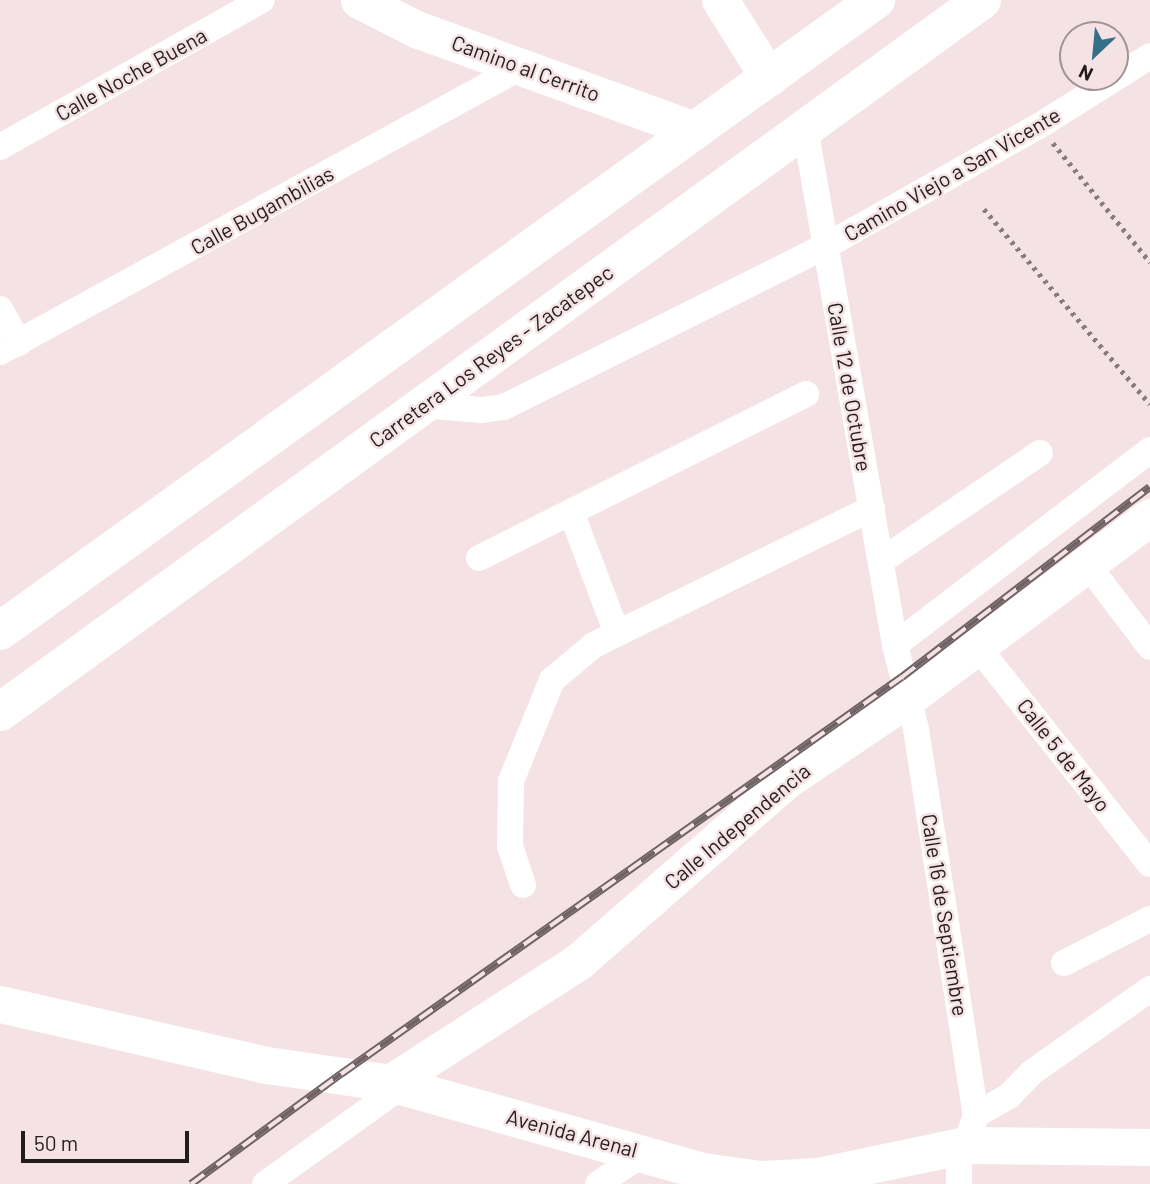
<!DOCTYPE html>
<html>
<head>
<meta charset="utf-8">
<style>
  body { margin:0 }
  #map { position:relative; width:1150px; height:1184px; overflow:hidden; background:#f5e2e4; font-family:Barlow,sans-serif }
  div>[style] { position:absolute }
  .path>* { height:4.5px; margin-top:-2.25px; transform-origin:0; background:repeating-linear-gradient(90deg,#897c7d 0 3.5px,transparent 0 8.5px) }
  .street>* { height:26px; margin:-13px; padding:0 13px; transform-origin:13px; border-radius:13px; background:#fff }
  .secondary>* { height:37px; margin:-18.5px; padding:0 18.5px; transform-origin:18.5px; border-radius:18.5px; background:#fff }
  .primary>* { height:38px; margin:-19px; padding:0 19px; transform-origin:19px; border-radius:19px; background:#fff }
  .rail>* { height:8px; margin-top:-4px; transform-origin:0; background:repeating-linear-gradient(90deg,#f5e2e4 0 16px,#6f6365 0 32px); box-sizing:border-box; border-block:2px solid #6f6365 }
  span { translate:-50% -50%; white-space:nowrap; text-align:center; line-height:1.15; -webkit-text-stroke:5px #f5e2e4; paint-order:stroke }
  .street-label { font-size:21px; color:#231c1d }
  .north { position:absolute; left:1059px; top:21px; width:70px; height:70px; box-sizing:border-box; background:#f5e2e4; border:2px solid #a19394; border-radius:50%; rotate:206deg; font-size:19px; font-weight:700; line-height:28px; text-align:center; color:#231c1d }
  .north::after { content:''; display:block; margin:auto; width:24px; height:32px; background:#366f88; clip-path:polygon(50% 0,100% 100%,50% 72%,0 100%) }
  .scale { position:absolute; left:21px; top:1131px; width:168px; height:32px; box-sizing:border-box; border:4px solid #231c1d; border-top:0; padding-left:9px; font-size:21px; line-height:24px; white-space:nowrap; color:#231c1d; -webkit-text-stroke:5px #f5e2e4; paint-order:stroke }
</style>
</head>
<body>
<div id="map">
  <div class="path">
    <div style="left:1053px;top:143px;width:154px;rotate:50.8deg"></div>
    <div style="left:984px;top:209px;width:256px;rotate:49.6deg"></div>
  </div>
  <div class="street">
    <div style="left:805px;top:127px;width:526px;rotate:80.14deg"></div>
    <div style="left:895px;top:645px;width:87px;rotate:76deg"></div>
    <div style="left:916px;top:729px;width:391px;rotate:81.2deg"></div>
    <div style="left:976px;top:1115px;width:52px;rotate:109.1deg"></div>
    <div style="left:959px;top:1164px;width:20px;rotate:90deg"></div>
    <div style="left:0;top:147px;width:300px;rotate:-29.3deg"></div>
    <div style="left:0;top:309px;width:39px;rotate:61deg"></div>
    <div style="left:0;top:352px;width:596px;rotate:-28.67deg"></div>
    <div style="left:423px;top:405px;width:59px;rotate:4.8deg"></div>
    <div style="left:482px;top:410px;width:22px;rotate:-8deg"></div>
    <div style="left:504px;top:407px;width:358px;rotate:-26.6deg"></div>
    <div style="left:824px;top:247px;width:247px;rotate:-29.4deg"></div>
    <div style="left:1039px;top:126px;width:131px;rotate:-32.2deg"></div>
    <div style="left:571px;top:512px;width:130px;rotate:69.3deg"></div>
    <div style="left:479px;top:558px;width:366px;rotate:-26.6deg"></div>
    <div style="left:881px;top:561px;width:192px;rotate:-34.2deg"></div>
    <div style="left:1087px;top:564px;width:104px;rotate:52.8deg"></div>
    <div style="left:895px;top:645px;width:321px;rotate:-37.4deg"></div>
    <div style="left:977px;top:646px;width:278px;rotate:51.6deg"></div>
    <div style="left:523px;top:885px;width:41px;rotate:-108.4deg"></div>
    <div style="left:510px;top:846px;width:65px;rotate:-89.1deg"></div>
    <div style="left:511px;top:781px;width:109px;rotate:-67.9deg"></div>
    <div style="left:552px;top:680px;width:55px;rotate:-39.8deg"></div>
    <div style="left:594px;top:645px;width:310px;rotate:-26.2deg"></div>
    <div style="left:1064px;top:963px;width:97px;rotate:-27.1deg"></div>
    <div style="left:976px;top:1115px;width:38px;rotate:-30deg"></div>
    <div style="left:1009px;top:1096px;width:32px;rotate:-46deg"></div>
    <div style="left:1031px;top:1073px;width:146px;rotate:-35.2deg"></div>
    <div style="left:265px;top:1184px;width:168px;rotate:-35.6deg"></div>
    <div style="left:598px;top:1184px;width:55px;rotate:-34deg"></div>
  </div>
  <div class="secondary">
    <div style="left:359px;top:0;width:64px;rotate:27deg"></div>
    <div style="left:416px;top:29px;width:297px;rotate:19.9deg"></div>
    <div style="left:720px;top:0;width:92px;rotate:57.9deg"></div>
    <div style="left:0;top:1004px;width:274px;rotate:12.9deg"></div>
    <div style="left:267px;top:1065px;width:124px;rotate:8.3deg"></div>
    <div style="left:390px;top:1083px;width:325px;rotate:15.7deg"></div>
    <div style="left:703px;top:1171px;width:58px;rotate:8deg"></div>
    <div style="left:760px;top:1179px;width:57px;rotate:-3deg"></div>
    <div style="left:817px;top:1176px;width:151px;rotate:-11.8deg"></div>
    <div style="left:965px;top:1145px;width:185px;rotate:0.6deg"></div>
    <div style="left:390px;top:1083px;width:225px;rotate:-32.8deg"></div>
    <div style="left:579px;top:961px;width:274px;rotate:-41.1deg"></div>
    <div style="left:785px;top:781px;width:148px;rotate:-34deg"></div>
    <div style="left:908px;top:698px;width:302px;rotate:-36.8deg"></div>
  </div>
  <div class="primary">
    <div style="left:0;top:631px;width:1080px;rotate:-35.77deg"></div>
    <div style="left:0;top:712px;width:1213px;rotate:-35.94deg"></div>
  </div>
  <div class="rail">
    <div style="left:191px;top:1184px;width:186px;rotate:-36.3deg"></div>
    <div style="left:341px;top:1074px;width:687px;rotate:-35.29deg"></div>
    <div style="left:902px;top:677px;width:312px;rotate:-37.5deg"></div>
  </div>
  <div class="street-label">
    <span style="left:526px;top:68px;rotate:20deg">Camino al Cerrito</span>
    <span style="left:131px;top:74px;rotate:-29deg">Calle Noche Buena</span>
    <span style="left:952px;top:174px;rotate:-30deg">Camino Viejo a San Vicente</span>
    <span style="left:262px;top:210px;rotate:-29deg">Calle Bugambilias</span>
    <span style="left:491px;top:356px;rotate:-36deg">Carretera Los Reyes - Zacatepec</span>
    <span style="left:850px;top:387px;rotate:80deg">Calle 12 de Octubre</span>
    <span style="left:1064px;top:755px;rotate:52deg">Calle 5 de Mayo</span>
    <span style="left:737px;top:826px;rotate:-40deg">Calle Independencia</span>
    <span style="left:945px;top:915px;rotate:81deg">Calle 16 de Septiembre</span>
    <span style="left:572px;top:1133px;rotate:15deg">Avenida Arenal</span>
  </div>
  <div class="north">N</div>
  <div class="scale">50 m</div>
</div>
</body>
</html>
